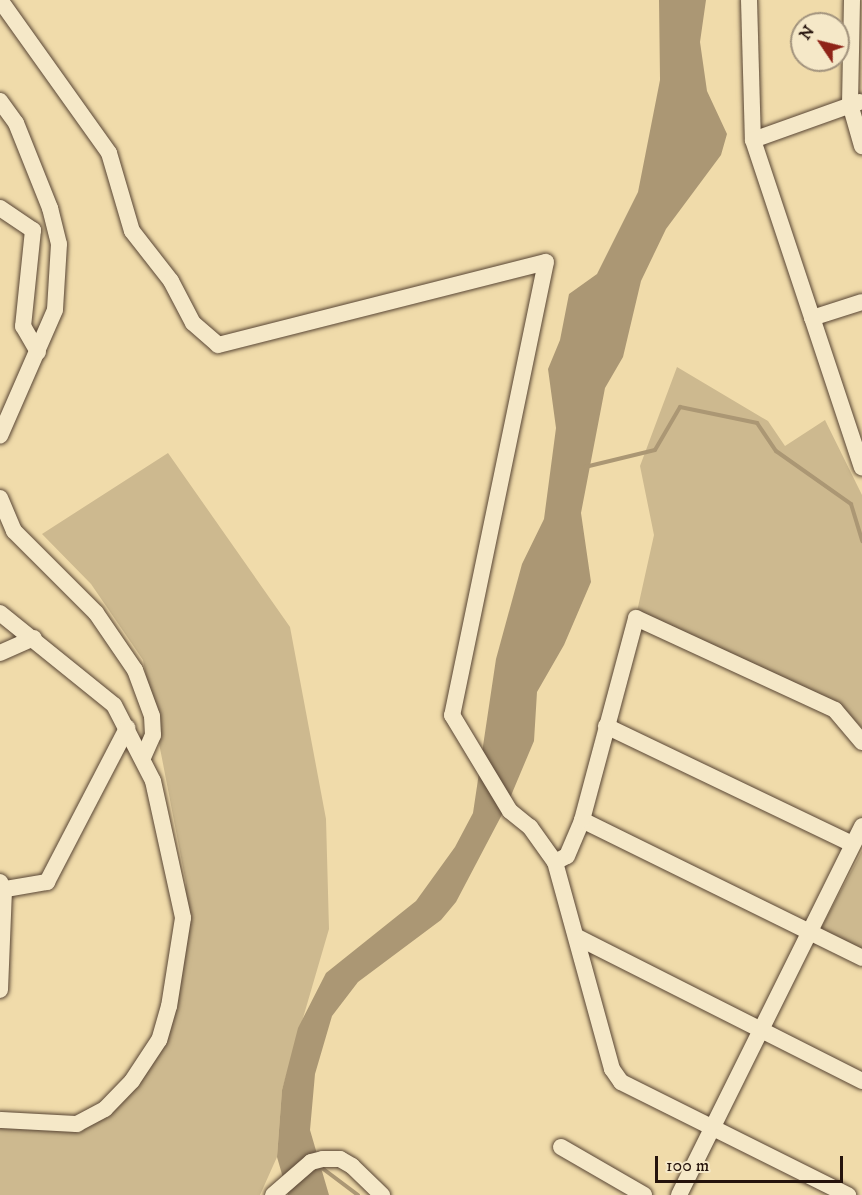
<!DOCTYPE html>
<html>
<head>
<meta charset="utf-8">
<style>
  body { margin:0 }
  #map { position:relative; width:862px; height:1195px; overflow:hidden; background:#f0dbaa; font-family:"IM FELL DW Pica",serif }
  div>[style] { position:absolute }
  .green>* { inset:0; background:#cdb98f }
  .water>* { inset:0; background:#ab9774 }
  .stream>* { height:4px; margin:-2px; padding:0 2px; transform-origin:2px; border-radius:2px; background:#ab9774 }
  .roads { filter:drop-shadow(0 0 2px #584534) drop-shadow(0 0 2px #584534) }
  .minor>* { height:16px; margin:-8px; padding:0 8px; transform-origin:8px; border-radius:8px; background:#f5e8c8 }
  span { translate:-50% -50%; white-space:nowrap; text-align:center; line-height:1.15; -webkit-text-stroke:6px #f5e8c8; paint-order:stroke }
  .north { position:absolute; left:790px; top:12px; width:60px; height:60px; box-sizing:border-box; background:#f5e8c8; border:2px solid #a2937d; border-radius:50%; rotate:305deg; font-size:16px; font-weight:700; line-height:24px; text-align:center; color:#25130c }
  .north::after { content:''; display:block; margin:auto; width:21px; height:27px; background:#8f2418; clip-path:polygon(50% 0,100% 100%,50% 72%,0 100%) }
  .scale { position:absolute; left:655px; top:1156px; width:188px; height:27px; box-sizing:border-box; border:3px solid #25130c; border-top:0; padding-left:8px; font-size:18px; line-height:21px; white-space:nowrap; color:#25130c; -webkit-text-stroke:4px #f5e8c8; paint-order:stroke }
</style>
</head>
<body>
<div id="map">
  <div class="green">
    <div style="clip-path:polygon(677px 367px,768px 421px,785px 446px,825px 420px,862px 495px,862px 728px,838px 702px,636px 616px,654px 535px,640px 466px)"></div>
    <div style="clip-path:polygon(168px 453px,290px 627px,326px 819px,329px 929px,282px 1090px,277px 1157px,260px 1195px,0 1195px,0 1119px,96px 1117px,138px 1077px,177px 1001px,186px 883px,143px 660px,91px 584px,42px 534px)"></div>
    <div style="clip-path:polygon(862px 851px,862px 950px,821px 928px)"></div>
  </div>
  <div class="water">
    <div style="clip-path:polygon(659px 0,706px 0,700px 42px,707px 91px,727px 134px,721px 155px,666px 229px,641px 281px,623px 357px,605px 388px,581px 513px,591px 582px,564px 645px,537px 692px,534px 741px,507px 805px,456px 902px,441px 920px,358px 982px,332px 1016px,315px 1074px,310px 1130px,329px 1195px,288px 1195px,277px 1157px,282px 1090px,298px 1028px,326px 973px,416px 901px,455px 847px,473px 813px,496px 659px,522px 564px,544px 519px,556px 428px,548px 369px,560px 340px,569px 294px,597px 274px,638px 192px,660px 80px)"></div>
  </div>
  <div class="stream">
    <div style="left:585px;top:467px;width:72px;rotate:-13.7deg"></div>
    <div style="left:655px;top:450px;width:50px;rotate:-59.8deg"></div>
    <div style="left:680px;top:407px;width:79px;rotate:11.7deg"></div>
    <div style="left:757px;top:423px;width:34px;rotate:56deg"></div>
    <div style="left:776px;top:451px;width:92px;rotate:35.2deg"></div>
    <div style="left:851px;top:504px;width:39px;rotate:73deg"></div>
    <div style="left:318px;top:1165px;width:50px;rotate:36.9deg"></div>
  </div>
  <div class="roads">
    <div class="minor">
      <div style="left:0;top:0;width:188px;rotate:54.5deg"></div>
      <div style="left:109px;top:153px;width:81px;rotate:73.6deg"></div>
      <div style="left:132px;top:231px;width:63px;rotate:52deg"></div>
      <div style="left:171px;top:281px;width:47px;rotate:62.4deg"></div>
      <div style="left:193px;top:323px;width:33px;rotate:41deg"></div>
      <div style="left:218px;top:345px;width:338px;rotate:-14.2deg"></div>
      <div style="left:546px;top:262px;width:463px;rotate:101.7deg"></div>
      <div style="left:452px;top:715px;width:112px;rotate:58.9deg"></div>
      <div style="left:510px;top:811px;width:26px;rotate:39deg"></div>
      <div style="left:530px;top:827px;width:43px;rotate:54.5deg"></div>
      <div style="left:555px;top:862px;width:215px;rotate:74.6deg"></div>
      <div style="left:612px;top:1069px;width:16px;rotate:55deg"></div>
      <div style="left:621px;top:1082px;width:254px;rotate:26.5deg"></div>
      <div style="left:749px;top:0;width:140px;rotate:88.4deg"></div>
      <div style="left:753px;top:140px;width:345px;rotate:71.6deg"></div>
      <div style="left:852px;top:0;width:104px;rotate:91.1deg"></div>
      <div style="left:850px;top:104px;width:44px;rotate:74.1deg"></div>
      <div style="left:0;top:101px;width:27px;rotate:54deg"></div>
      <div style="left:16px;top:123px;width:92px;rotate:68.2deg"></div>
      <div style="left:50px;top:208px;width:37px;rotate:76deg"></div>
      <div style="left:59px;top:244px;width:66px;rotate:93.5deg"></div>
      <div style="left:55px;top:310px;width:137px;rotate:113.6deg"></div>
      <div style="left:753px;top:140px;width:113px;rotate:-19.7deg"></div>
      <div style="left:0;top:208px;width:40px;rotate:34deg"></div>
      <div style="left:33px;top:230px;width:97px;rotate:95.9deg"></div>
      <div style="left:23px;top:326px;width:30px;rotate:60deg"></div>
      <div style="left:812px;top:318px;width:52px;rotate:-17.7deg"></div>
      <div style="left:0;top:498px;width:36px;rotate:67deg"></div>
      <div style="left:14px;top:531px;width:116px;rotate:45deg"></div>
      <div style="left:96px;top:613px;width:69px;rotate:55.6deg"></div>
      <div style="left:135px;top:670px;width:49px;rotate:69.7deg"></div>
      <div style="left:152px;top:716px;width:19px;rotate:87deg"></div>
      <div style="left:153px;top:735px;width:24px;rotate:114deg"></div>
      <div style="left:0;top:613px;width:146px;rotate:38.9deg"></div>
      <div style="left:114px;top:705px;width:85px;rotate:62.8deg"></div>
      <div style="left:153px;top:781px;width:140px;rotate:77.6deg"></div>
      <div style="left:183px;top:918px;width:89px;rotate:99deg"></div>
      <div style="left:169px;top:1006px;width:35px;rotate:106deg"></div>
      <div style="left:159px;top:1040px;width:49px;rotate:123.4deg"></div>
      <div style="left:132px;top:1081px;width:39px;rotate:134deg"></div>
      <div style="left:105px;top:1109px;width:32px;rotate:152deg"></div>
      <div style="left:77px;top:1124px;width:77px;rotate:-177deg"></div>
      <div style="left:0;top:653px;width:37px;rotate:-24deg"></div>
      <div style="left:606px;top:726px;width:273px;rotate:25.6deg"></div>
      <div style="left:582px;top:820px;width:312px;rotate:26.2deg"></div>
      <div style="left:555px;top:862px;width:13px;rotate:-27deg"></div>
      <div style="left:567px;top:856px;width:39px;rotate:-67deg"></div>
      <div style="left:582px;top:820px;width:209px;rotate:-75deg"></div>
      <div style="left:636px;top:618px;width:219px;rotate:24.8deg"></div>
      <div style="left:835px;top:710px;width:42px;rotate:49.8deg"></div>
      <div style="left:0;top:882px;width:9px;rotate:63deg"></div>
      <div style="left:4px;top:890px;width:100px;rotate:92.3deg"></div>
      <div style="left:0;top:890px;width:48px;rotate:-9.7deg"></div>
      <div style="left:47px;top:882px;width:174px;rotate:-62.5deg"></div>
      <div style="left:579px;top:938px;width:317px;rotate:26.8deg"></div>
      <div style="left:561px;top:1147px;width:96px;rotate:30deg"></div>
      <div style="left:273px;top:1195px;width:50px;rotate:-41deg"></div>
      <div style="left:311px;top:1162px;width:12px;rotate:-14deg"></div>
      <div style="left:323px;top:1159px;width:17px"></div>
      <div style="left:340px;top:1159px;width:14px;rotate:30deg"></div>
      <div style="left:352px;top:1166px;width:42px;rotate:44deg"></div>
      <div style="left:679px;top:1195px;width:412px;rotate:-63.6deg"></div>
    </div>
  </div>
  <div class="north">N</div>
  <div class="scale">100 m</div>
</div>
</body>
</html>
